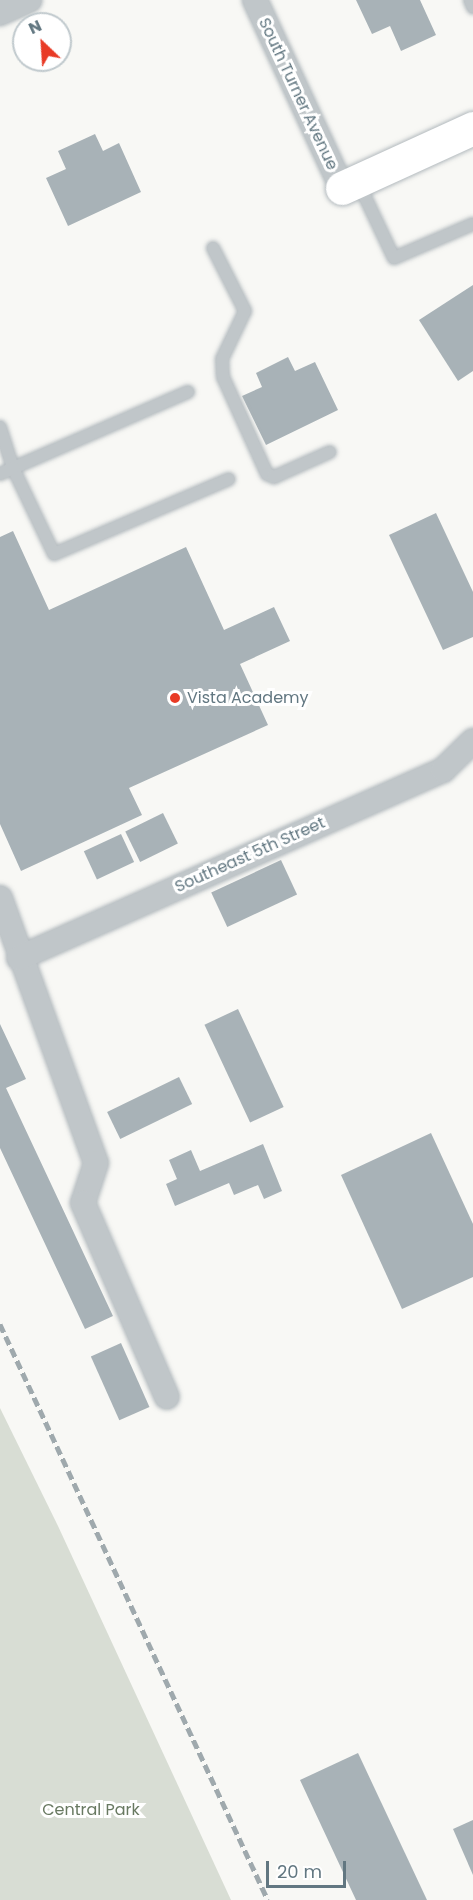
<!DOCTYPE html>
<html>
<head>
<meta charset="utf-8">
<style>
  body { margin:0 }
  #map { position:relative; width:473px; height:1900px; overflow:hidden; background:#f8f8f5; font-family:Poppins,sans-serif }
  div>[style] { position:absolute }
  .green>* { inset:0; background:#d8ddd4 }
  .building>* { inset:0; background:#a8b2b7; transform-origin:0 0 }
  .roads { filter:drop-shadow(0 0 2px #b3babe) drop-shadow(0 0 2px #b3babe) }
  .lane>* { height:12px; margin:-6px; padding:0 6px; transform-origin:6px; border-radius:6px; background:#c0c6c9 }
  .street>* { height:24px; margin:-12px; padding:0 12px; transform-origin:12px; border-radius:12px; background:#c0c6c9 }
  .secondary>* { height:33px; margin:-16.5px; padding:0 16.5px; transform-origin:16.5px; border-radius:16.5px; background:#fff }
  .rail>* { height:4.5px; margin-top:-2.25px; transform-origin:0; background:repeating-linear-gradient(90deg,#9fa9ad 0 9px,transparent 0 13.5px) }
  .dots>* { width:16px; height:16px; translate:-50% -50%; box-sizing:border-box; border:3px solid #fff; border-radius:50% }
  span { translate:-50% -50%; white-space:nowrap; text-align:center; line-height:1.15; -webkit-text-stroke:6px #fff; paint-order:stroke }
  .street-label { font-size:16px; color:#627781 }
  .poi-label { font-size:16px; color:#627781 }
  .left { translate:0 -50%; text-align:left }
  .park-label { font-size:16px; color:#687961 }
  .north { position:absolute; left:12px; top:12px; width:60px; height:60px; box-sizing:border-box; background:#fff; border:2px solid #c0c9cd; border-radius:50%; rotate:335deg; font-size:16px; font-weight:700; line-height:24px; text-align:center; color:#627781 }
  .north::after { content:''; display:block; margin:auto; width:21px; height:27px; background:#e83a25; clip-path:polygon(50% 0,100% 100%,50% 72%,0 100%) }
  .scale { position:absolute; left:266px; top:1861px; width:80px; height:27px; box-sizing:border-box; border:3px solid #627781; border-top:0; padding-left:8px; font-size:18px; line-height:21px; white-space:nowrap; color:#627781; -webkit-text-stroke:4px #fff; paint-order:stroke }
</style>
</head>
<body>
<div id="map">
  <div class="green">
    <div style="clip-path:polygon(0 1408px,58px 1526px,231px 1900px,0 1900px)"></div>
  </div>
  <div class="building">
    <div style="clip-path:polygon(356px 0,420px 0,436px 35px,401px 51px,390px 26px,372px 34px)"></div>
    <div style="clip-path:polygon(95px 134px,103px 151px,119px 143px,141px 192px,68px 226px,46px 178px,66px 169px,58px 151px)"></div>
    <div style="clip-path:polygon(473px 285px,473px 371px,458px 381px,419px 320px)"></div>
    <div style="clip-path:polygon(288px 357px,295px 371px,315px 362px,338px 410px,266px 445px,242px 396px,262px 387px,256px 373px)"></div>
    <div style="clip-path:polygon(436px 513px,473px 592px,473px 637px,443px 650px,389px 535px)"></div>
    <div style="clip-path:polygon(13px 531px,49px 610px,186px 547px,224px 630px,274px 607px,290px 641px,240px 664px,268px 725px,129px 788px,142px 815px,21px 871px,0 824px,0 537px)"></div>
    <div style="left:163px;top:813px;width:34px;height:42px;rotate:64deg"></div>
    <div style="left:121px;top:834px;width:31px;height:41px;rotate:65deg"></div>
    <div style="left:281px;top:860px;width:38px;height:77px;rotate:65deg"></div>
    <div style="left:238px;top:1009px;width:108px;height:37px;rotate:65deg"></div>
    <div style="clip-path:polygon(0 1024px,26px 1079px,6px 1088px,113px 1316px,85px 1329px,0 1148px)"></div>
    <div style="left:179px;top:1077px;width:30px;height:80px;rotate:64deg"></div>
    <div style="clip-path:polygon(431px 1133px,473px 1224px,473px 1277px,402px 1309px,341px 1175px)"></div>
    <div style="clip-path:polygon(263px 1144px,282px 1191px,264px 1199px,258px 1185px,234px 1195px,229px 1183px,175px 1206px,166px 1184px,177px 1179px,169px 1160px,191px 1150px,200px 1171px)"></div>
    <div style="left:121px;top:1343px;width:70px;height:33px;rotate:66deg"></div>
    <div style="clip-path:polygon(358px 1753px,427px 1900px,356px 1900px,300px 1780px)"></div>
    <div style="clip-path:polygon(473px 1820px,473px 1875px,453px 1829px)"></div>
  </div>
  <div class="roads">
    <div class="lane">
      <div style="left:470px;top:0;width:8px;rotate:67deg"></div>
      <div style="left:358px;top:182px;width:84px;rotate:64.7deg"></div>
      <div style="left:394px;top:258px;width:86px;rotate:-23.3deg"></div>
      <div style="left:213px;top:248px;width:71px;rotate:63.1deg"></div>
      <div style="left:245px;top:311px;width:53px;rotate:115.6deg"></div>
      <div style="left:222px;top:359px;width:18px;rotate:87deg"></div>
      <div style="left:223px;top:377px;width:107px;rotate:65.6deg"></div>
      <div style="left:267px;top:474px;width:8px;rotate:23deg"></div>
      <div style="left:274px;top:477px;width:61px;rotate:-24.1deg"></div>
      <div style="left:188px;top:392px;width:191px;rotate:156.5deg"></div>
      <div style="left:13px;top:468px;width:95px;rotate:64.5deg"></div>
      <div style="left:54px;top:554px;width:190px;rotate:-23.2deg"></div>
      <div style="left:0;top:427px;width:43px;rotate:72.4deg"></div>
      <div style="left:13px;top:468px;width:14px;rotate:155deg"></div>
    </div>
    <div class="street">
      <div style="left:255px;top:0;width:207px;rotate:65.2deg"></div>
      <div style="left:0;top:13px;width:32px;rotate:-24deg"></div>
      <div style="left:0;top:898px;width:282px;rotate:70.1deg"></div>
      <div style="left:96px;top:1163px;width:42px;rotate:108deg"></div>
      <div style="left:83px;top:1203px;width:211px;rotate:66.6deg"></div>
      <div style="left:19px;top:958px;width:464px;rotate:-23.9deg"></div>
      <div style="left:443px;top:770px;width:42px;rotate:-44deg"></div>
    </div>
    <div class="secondary">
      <div style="left:342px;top:188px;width:144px;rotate:-24.6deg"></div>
    </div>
  </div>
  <div class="rail">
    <div style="left:0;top:1324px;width:635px;rotate:65.05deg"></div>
  </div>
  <div class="dots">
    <div style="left:175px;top:698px;background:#e83a25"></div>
  </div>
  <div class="street-label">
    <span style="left:298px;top:94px;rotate:65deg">South Turner Avenue</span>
    <span style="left:250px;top:855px;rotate:-24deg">Southeast 5th Street</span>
  </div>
  <div class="poi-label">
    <span class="left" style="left:187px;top:698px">Vista Academy</span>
  </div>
  <div class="park-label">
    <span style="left:91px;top:1810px">Central Park</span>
  </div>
  <div class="north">N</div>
  <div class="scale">20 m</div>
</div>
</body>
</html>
